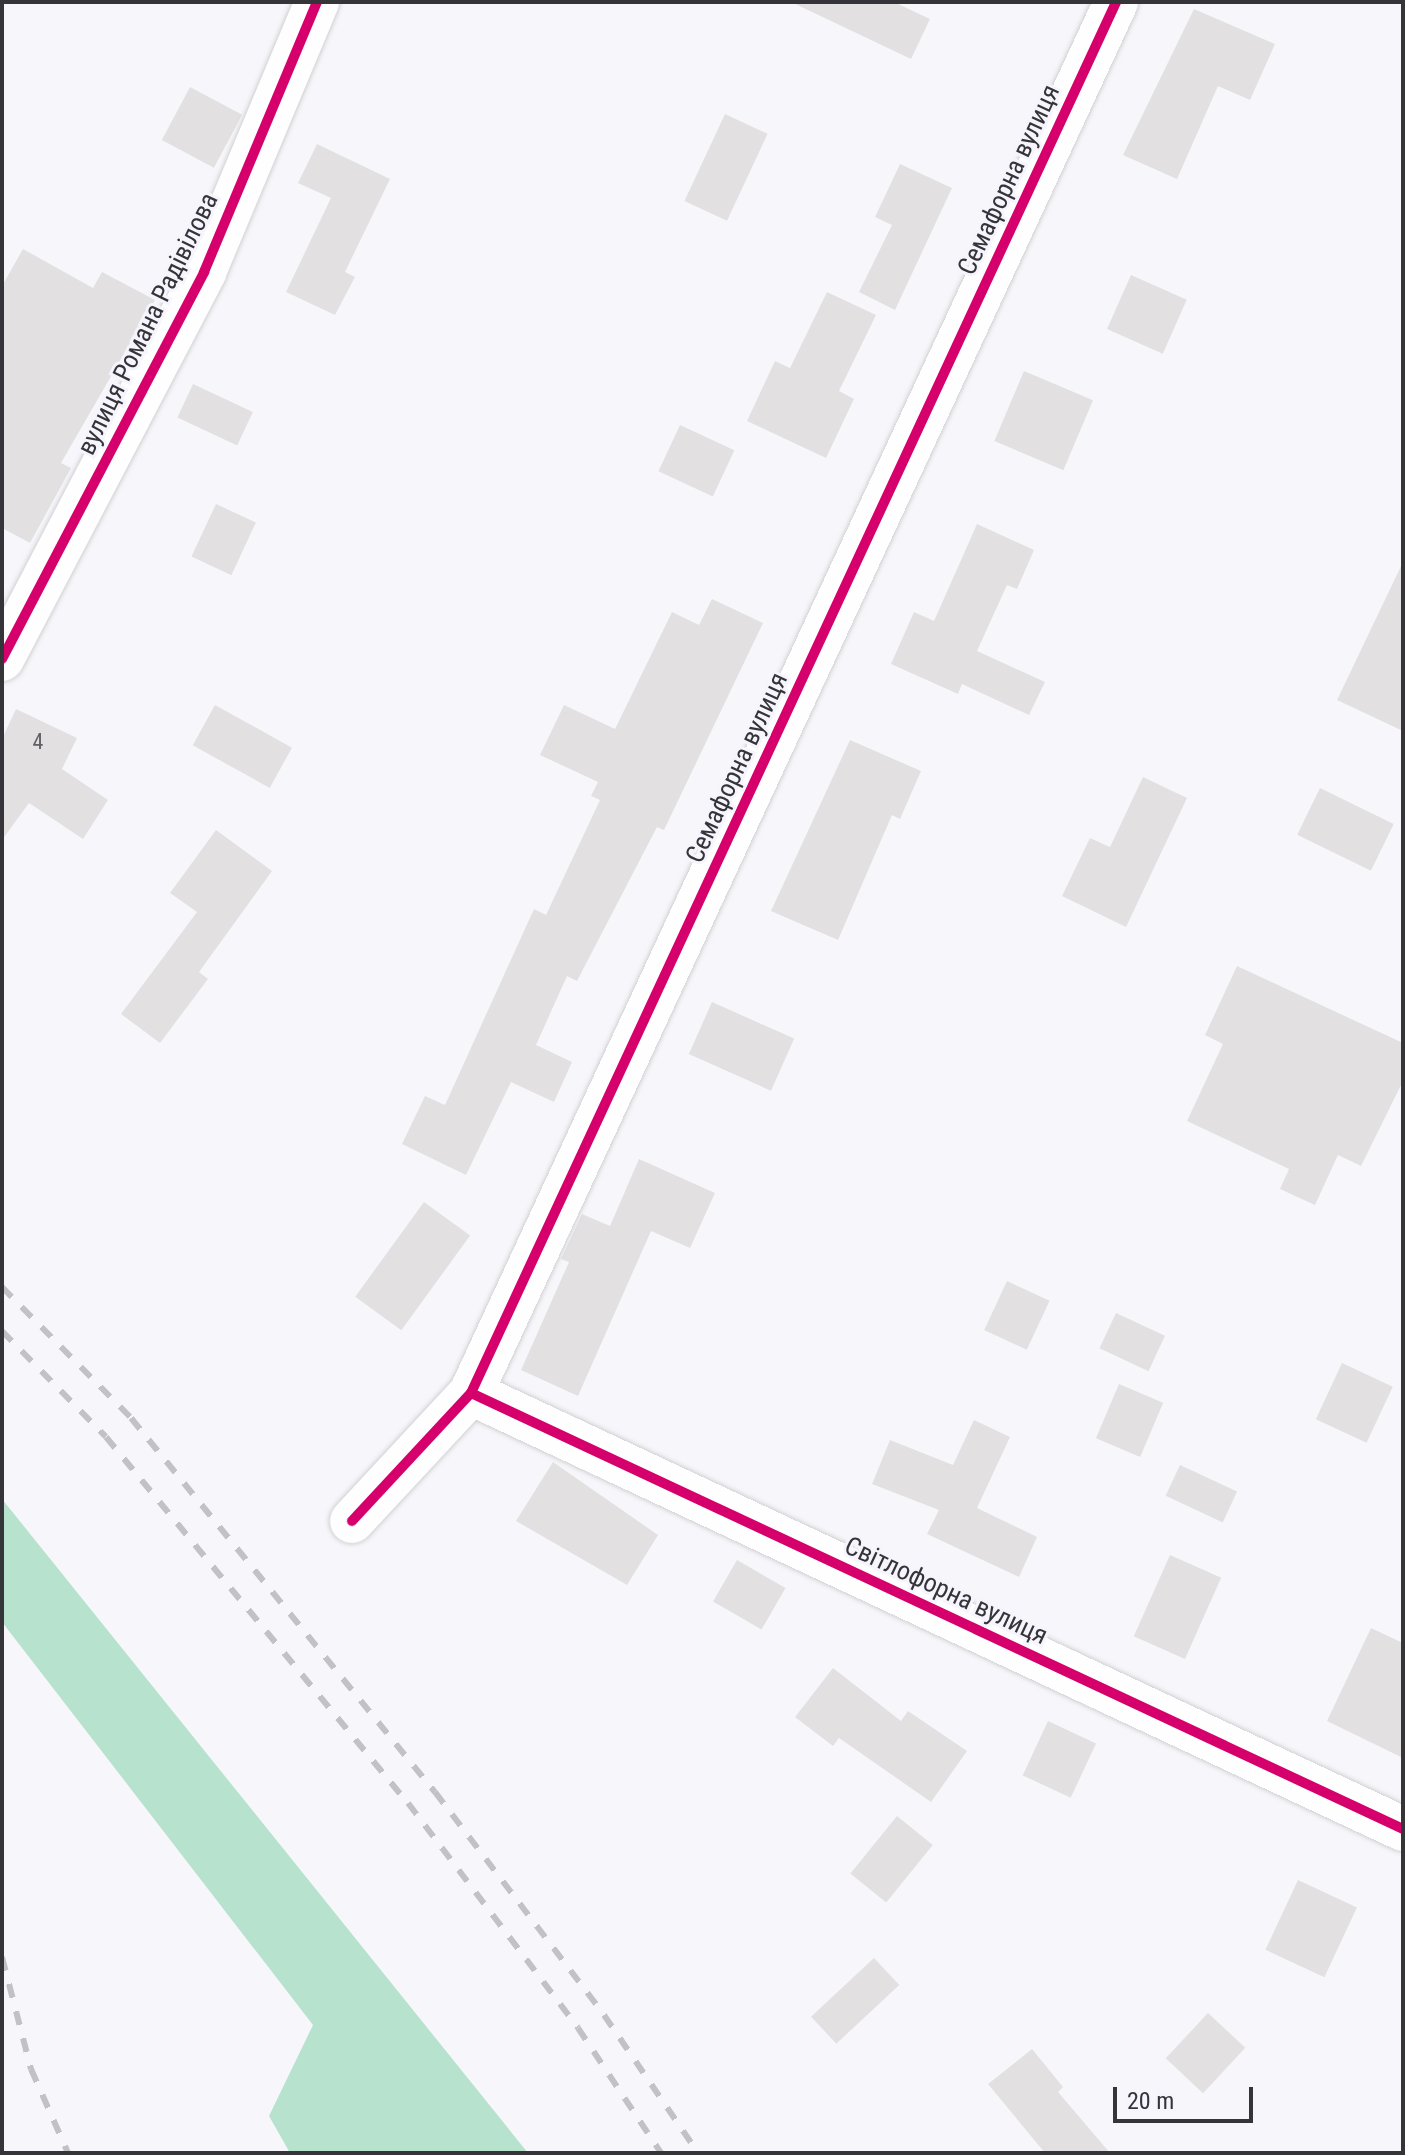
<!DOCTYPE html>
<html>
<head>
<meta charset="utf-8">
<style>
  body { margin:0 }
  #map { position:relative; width:1405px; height:2155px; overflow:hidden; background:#f7f7fb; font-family:"Roboto Condensed",sans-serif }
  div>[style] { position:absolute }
  .forest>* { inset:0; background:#b7e2ce }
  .building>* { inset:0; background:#e2e0e1; transform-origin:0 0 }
  .roads { filter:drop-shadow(0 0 2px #d1d0d4) drop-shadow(0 0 2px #d1d0d4) }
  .minor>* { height:44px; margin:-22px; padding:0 22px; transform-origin:22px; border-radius:22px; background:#fefefe }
  .rail>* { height:6px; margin-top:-3px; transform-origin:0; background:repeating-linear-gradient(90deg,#c2c2c4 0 14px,transparent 0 28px) }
  .cycleway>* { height:10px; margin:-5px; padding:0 5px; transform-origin:5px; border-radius:5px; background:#d6006c }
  span { translate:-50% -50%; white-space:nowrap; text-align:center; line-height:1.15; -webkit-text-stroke:6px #f6f5fd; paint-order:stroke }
  .number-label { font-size:22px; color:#616064 }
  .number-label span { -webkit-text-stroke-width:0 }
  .street-label { font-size:26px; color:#353439 }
  .frame { position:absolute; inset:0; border:4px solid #353439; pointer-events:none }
  .scale { position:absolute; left:1113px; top:2087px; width:140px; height:36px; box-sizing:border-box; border:4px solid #353439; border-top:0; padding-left:10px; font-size:24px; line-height:28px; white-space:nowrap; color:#353439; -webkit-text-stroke:6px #f6f5fd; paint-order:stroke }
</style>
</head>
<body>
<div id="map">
  <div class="forest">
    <div style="clip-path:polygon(2px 1499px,528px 2153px,290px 2153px,269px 2116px,313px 2025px,2px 1622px)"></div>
  </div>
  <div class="building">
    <div style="clip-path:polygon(791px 2px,894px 2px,930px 19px,911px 59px)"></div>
    <div style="clip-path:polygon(1194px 9px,1275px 44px,1250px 100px,1218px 86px,1177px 179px,1123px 155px)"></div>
    <div style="left:190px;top:87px;width:59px;height:60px;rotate:28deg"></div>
    <div style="left:725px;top:114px;width:47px;height:96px;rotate:25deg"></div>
    <div style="clip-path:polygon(317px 144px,390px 179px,345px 272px,355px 277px,335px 315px,286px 292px,331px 198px,298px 183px)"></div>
    <div style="clip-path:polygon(900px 164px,952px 188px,895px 310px,859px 292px,892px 225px,875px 217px)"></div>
    <div style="clip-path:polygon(23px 249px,93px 288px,102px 272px,155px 300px,61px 463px,71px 468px,30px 543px,2px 528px,2px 286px)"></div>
    <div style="left:1131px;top:275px;width:61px;height:59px;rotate:24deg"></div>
    <div style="clip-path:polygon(827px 292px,876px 315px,839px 391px,854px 399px,826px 458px,747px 421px,775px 361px,790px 368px)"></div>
    <div style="left:1024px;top:371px;width:75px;height:76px;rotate:23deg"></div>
    <div style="left:193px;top:384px;width:66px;height:37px;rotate:25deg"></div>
    <div style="left:680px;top:425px;width:60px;height:51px;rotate:25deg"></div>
    <div style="left:216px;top:504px;width:44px;height:58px;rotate:25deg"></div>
    <div style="clip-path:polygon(977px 524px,1034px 550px,1017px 589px,1007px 585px,977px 651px,1045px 682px,1029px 715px,962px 684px,958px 694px,891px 664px,914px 612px,934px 621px)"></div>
    <div style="clip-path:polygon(1403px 562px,1403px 731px,1337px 700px)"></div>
    <div style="clip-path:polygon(712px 599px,763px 623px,664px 830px,657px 827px,577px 981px,567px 976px,536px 1045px,572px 1062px,554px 1102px,511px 1082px,466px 1175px,402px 1144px,425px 1096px,445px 1105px,534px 909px,546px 915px,600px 800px,591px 796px,598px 782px,540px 755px,564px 705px,615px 729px,672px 612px,699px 625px)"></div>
    <div style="left:215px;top:705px;width:88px;height:46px;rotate:29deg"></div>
    <div style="clip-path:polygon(16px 709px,77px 738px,62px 769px,108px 800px,83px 839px,29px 803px,2px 840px,2px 739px)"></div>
    <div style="clip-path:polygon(850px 740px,921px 771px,900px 819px,892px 815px,838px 940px,771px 911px)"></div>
    <div style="clip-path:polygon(1143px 777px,1187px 798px,1126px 927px,1062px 896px,1090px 838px,1110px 847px)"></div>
    <div style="left:1320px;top:788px;width:82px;height:52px;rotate:26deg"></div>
    <div style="clip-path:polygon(216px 830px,272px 871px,199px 972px,208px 979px,160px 1043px,121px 1014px,197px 912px,170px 893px)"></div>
    <div style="clip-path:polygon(1237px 966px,1403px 1043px,1403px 1081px,1361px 1166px,1338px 1155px,1315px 1205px,1280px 1189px,1289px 1169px,1187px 1121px,1223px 1044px,1205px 1035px)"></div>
    <div style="left:712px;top:1002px;width:90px;height:57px;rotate:24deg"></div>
    <div style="clip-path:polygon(639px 1159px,715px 1193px,690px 1248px,651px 1231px,578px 1396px,521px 1370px,569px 1262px,561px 1259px,582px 1214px,610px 1226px)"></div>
    <div style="left:424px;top:1202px;width:57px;height:117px;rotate:36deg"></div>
    <div style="left:1007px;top:1281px;width:47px;height:54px;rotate:25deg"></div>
    <div style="left:1116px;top:1313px;width:54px;height:39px;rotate:25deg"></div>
    <div style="left:1342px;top:1363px;width:56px;height:62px;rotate:25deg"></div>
    <div style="left:1119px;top:1384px;width:48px;height:59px;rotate:23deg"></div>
    <div style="clip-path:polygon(974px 1420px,1010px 1437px,977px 1508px,1037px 1537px,1019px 1577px,927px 1534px,939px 1510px,872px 1484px,890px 1440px,953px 1465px)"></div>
    <div style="clip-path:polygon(553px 1462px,658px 1535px,627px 1585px,516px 1521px)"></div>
    <div style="left:1180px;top:1465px;width:63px;height:34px;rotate:25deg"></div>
    <div style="left:1170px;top:1555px;width:56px;height:89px;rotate:24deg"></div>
    <div style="left:737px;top:1560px;width:56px;height:48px;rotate:30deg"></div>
    <div style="clip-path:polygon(1371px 1628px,1403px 1643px,1403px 1758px,1327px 1721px)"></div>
    <div style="clip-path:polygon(833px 1668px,901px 1721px,908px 1711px,967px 1751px,931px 1802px,839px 1738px,833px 1746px,795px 1717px)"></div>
    <div style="left:1048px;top:1721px;width:53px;height:60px;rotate:25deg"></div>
    <div style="left:897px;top:1816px;width:46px;height:74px;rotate:39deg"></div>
    <div style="left:1298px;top:1880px;width:65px;height:77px;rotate:25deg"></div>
    <div style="left:874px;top:1958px;width:37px;height:86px;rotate:47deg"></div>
    <div style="left:1208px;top:2013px;width:51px;height:62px;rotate:43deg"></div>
    <div style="clip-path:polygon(1032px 2049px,1063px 2087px,1058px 2092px,1110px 2153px,1045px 2153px,988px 2084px)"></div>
  </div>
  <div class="roads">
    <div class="minor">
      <div style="left:2px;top:659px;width:437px;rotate:-62.4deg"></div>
      <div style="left:204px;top:272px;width:293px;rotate:-67.3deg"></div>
      <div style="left:471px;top:1393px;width:1029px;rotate:25.07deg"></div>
      <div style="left:352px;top:1521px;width:175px;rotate:-47.1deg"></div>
      <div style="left:471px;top:1393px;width:1533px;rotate:-65.12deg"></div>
    </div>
  </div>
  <div class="rail">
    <div style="left:2px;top:1287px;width:184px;rotate:45.4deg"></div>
    <div style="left:131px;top:1418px;width:482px;rotate:50.9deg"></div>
    <div style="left:435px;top:1792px;width:280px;rotate:52.8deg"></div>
    <div style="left:604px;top:2015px;width:167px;rotate:55.7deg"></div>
    <div style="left:2px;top:1331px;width:148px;rotate:45.5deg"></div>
    <div style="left:106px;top:1437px;width:475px;rotate:50.5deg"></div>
    <div style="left:408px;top:1803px;width:282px;rotate:52.9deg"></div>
    <div style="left:578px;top:2028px;width:150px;rotate:56.4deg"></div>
    <div style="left:2px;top:1957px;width:116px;rotate:75.5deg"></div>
    <div style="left:31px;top:2069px;width:92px;rotate:66.2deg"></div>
  </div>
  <div class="cycleway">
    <div style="left:2px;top:659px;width:437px;rotate:-62.4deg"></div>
    <div style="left:204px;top:272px;width:293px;rotate:-67.3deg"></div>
    <div style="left:471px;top:1393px;width:1029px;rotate:25.07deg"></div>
    <div style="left:352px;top:1521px;width:175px;rotate:-47.1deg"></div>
    <div style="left:471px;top:1393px;width:1533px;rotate:-65.12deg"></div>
  </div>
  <div class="number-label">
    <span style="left:38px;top:742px">4</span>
  </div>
  <div class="street-label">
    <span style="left:1009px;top:180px;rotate:-65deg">Семафорна вулиця</span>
    <span style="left:148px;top:324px;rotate:-64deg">вулиця Романа Радівілова</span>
    <span style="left:737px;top:768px;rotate:-65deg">Семафорна вулиця</span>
    <span style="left:946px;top:1591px;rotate:25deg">Світлофорна вулиця</span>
  </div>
  <div class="frame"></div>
  <div class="scale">20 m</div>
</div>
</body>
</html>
